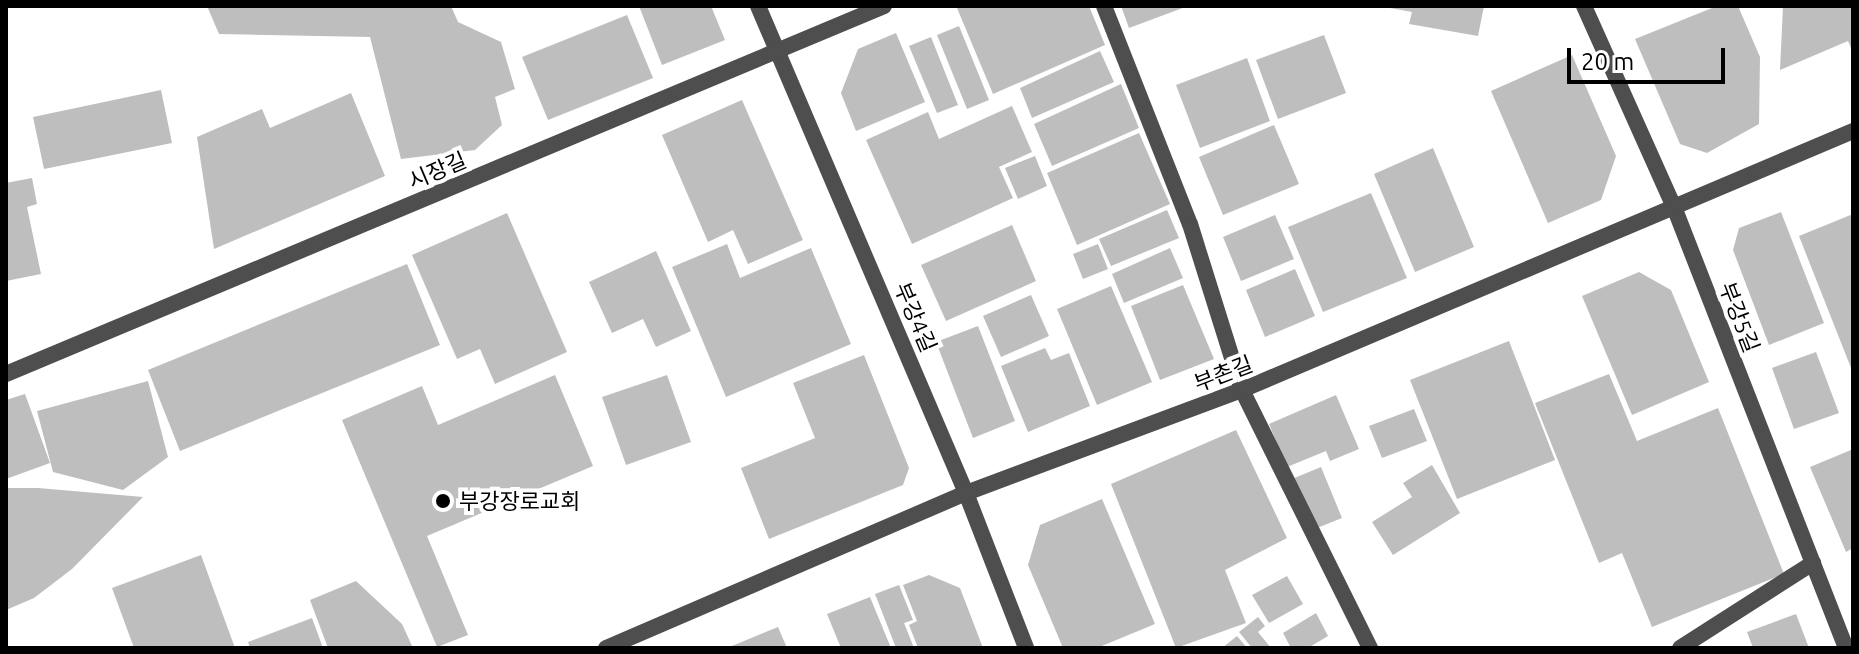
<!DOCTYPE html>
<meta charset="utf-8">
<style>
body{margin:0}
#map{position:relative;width:1859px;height:654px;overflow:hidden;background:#fff;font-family:Ubuntu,"Noto Sans KR",sans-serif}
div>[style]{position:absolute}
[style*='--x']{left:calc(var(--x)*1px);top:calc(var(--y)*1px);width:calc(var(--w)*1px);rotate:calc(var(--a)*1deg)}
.building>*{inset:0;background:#bebebe}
.service>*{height:16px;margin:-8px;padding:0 8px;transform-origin:8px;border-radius:8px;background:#4e4e4e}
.minor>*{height:16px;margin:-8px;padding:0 8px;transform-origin:8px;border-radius:8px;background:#4e4e4e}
.dots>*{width:22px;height:22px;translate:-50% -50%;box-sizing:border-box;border:4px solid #fff;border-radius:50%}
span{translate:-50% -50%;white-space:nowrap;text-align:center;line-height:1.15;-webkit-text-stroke:8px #fff;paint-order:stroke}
.street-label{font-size:22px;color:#000}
.poi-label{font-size:22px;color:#000}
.left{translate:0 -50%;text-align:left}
.frame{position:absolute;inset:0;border:8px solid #000;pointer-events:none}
.scale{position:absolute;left:1567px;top:48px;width:158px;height:36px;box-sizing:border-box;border:4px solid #000;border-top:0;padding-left:10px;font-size:24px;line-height:28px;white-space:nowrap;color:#000;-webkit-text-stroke:6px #fff;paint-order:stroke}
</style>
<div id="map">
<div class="building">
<div style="clip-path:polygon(207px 6px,451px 6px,458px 22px,501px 42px,515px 89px,495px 97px,502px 125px,475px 150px,401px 159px,370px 37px,219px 34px)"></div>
<div style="clip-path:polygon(639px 6px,711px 6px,725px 40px,662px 65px)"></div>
<div style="clip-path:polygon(962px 6px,1089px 6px,1105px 45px,993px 94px,957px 8px)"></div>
<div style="clip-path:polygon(1121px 6px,1188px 6px,1129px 28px)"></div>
<div style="clip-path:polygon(1484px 6px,1478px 36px,1409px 24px,1412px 12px,1390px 8px)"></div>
<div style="clip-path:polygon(1717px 6px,1738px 6px,1760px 57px,1759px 124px,1707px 153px,1680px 144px,1635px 39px)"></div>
<div style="clip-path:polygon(1783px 6px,1853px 6px,1853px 53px,1848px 41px,1780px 70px)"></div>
<div style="clip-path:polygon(627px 15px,653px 78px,548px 120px,522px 57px)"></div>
<div style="clip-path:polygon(959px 26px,989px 100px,967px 109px,937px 35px)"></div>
<div style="clip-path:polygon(896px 33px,925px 102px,856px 131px,841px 93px,858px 49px)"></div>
<div style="clip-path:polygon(1324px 35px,1346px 93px,1278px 119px,1256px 60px)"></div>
<div style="clip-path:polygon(931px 37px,958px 105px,937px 113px,909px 46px)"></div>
<div style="clip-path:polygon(1100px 51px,1114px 82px,1032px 118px,1020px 88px)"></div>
<div style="clip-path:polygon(1572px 55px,1616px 156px,1601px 200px,1548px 223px,1491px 91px)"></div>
<div style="clip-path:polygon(1247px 58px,1270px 121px,1200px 148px,1176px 85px)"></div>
<div style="clip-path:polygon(1121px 84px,1139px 128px,1052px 166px,1034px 124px)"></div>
<div style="clip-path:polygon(161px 90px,172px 143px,44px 169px,33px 117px)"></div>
<div style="clip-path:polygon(351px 93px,385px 176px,214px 249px,197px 137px,262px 109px,270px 128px)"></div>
<div style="clip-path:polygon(742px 100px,803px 240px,748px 264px,733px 230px,708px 242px,662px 135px)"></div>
<div style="clip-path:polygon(1012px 106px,1032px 152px,999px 167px,1013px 198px,912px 244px,866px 140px,928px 112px,939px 139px)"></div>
<div style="clip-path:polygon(1274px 125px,1299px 184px,1223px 215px,1199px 157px)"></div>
<div style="clip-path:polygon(1139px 133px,1170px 204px,1077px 245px,1047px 173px)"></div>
<div style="clip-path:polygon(1433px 148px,1474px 247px,1415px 272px,1374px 174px)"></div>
<div style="clip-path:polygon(1035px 156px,1047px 186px,1018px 199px,1005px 168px)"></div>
<div style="clip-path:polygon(32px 178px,37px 204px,27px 207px,41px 274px,6px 281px,6px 183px)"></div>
<div style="clip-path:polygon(1371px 193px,1407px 278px,1323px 312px,1288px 227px)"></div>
<div style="clip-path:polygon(1167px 210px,1179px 238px,1111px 266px,1099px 239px)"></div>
<div style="clip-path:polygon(1781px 212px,1824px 323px,1769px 345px,1733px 250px,1739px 228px)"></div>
<div style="clip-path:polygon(507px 213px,567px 352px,495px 384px,480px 349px,457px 359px,412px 255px)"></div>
<div style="clip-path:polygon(1853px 214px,1853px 373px,1799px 236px)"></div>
<div style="clip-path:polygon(1275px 215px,1294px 259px,1241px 281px,1223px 237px)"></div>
<div style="clip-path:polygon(1012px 225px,1036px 281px,946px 321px,921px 265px)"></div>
<div style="clip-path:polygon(727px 244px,740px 278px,811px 248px,851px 344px,726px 397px,672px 267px)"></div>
<div style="clip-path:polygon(1098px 244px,1108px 269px,1083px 279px,1073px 254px)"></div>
<div style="clip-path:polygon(1170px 248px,1183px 278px,1124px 303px,1112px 274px)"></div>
<div style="clip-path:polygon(656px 251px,691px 331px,656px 347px,643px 319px,612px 333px,589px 282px)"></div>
<div style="clip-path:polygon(407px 264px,440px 345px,180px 451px,148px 370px)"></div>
<div style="clip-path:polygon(1295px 269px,1315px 316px,1265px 337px,1246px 290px)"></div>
<div style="clip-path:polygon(1639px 272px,1671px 290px,1709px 382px,1632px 415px,1582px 296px)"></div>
<div style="clip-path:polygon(1183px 285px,1214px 359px,1160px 380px,1131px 306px)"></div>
<div style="clip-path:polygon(1111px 286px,1152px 382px,1097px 405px,1057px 309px)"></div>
<div style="clip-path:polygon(1031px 295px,1049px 336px,1001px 357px,983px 316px)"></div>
<div style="clip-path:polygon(978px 326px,1015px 421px,973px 438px,936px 342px)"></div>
<div style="clip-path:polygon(1509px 341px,1555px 460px,1457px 499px,1410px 380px)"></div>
<div style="clip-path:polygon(1045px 348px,1051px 360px,1069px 353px,1090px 406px,1028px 432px,1001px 366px)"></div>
<div style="clip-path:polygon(1816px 352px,1839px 413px,1794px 429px,1772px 368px)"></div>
<div style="clip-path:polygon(864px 355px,909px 468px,903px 485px,769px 539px,741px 468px,815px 438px,793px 383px)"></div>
<div style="clip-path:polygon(1609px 374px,1637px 441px,1718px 408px,1784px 574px,1652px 627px,1622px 553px,1599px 563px,1535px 403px)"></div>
<div style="clip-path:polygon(555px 375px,593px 466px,427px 536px,468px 635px,437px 647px,342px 420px,422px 386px,438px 425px)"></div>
<div style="clip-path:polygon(667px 375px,691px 442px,626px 465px,602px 397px)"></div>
<div style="clip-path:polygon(148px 381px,168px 457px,123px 490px,53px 472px,37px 411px)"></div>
<div style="clip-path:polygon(25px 394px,50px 463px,6px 479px,6px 400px)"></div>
<div style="clip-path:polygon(1336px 395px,1359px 449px,1330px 461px,1326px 451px,1287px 467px,1269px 424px)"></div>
<div style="clip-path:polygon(1414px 409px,1427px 441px,1382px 458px,1369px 426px)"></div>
<div style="clip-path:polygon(1236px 430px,1287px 538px,1225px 570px,1246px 623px,1176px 648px,1111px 484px)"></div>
<div style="clip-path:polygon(1851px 450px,1853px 548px,1846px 552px,1810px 467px)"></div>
<div style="clip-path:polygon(1432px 465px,1460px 513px,1393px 555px,1372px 522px,1412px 497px,1403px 483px)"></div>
<div style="clip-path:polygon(1321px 467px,1342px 518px,1312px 530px,1292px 479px)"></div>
<div style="clip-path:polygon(6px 488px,38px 488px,143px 497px,72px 569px,34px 598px,6px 610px)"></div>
<div style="clip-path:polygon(1102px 499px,1155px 624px,1097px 648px,1063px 648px,1028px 565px,1040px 525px)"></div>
<div style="clip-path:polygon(201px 555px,235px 648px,134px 648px,112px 588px)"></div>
<div style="clip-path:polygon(929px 575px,960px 588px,983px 648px,918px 648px,909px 625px,917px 621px,903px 585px)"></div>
<div style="clip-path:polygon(1287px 576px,1303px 604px,1269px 623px,1252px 595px)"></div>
<div style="clip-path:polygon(356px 581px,402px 624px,413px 648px,328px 648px,310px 600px)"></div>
<div style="clip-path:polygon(899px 585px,913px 620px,904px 623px,914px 648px,896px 648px,875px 594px)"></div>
<div style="clip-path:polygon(870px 597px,891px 648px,841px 648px,827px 614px)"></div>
<div style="clip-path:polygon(1316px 613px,1328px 636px,1308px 648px,1291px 648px,1283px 633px)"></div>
<div style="clip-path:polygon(1796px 614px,1809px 648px,1753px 648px,1747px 632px)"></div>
<div style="clip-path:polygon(1258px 617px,1265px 626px,1258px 632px,1271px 648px,1252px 648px,1239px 632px)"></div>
<div style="clip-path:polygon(312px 618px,323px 648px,250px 648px,248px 642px)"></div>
<div style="clip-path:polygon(778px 627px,787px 648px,727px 648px)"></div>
<div style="clip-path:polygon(1237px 636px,1247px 648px,1222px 648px)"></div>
</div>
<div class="service">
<div style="--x:1680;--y:648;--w:158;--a:-32.6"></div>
</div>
<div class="minor">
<div style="--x:758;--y:6;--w:530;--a:66.87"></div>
<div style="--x:966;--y:493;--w:166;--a:68.8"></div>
<div style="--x:1104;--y:6;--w:234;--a:68.5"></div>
<div style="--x:1190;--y:224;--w:174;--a:72.6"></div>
<div style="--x:1242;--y:390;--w:288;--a:63.6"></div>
<div style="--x:1584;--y:6;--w:220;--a:65.9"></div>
<div style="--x:1674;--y:207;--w:473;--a:68.7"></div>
<div style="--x:6;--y:374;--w:952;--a:-22.74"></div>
<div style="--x:606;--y:648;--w:392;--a:-23.3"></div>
<div style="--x:966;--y:493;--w:295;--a:-20.5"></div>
<div style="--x:1242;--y:390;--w:664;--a:-22.97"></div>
</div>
<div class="dots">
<div style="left:443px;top:501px;background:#000"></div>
</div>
<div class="street-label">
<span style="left:437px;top:170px;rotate:-23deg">시장길</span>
<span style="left:916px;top:317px;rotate:67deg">부강4길</span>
<span style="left:1740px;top:317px;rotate:69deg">부강5길</span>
<span style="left:1223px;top:373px;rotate:-21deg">부촌길</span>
</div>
<div class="poi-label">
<span class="left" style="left:459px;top:501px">부강장로교회</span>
</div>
<div class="frame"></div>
<div class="scale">20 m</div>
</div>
